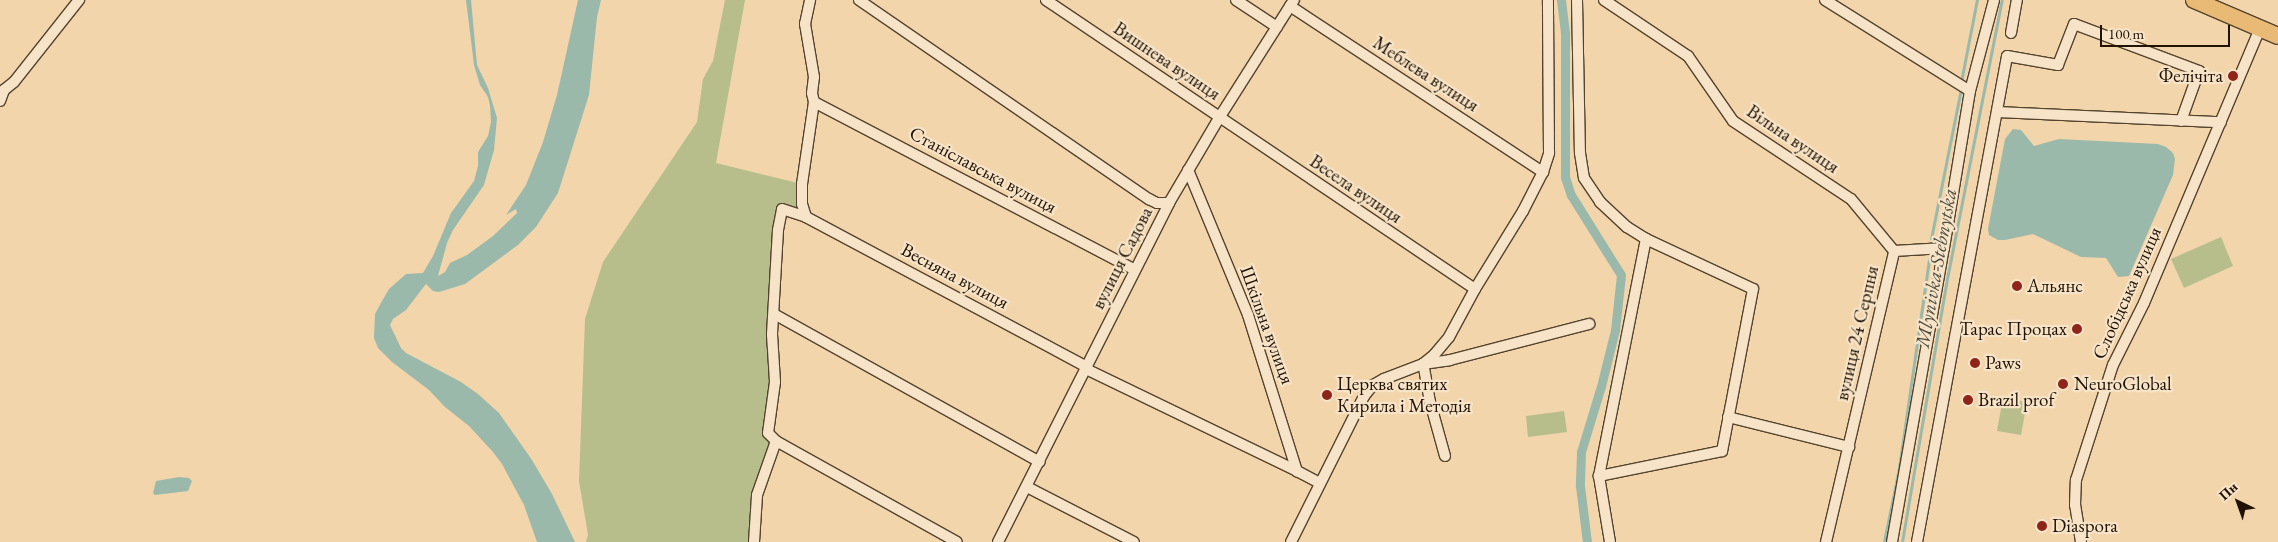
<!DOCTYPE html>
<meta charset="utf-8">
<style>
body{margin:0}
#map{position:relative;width:2278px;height:542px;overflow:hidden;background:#f2d5ab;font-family:"EB Garamond",serif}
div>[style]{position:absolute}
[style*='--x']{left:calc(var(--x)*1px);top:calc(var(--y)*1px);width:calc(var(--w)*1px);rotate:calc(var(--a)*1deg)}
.green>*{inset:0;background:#b7be8c}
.water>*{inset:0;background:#9bb9aa}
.stream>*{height:2.5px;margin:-1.25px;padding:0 1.25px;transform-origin:1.25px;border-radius:1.25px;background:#9bb9aa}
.canal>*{height:9px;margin:-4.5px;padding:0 4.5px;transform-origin:4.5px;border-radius:4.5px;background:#9bb9aa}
.roads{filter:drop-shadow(1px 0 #55432d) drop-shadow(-1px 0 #55432d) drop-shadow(0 1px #55432d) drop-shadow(0 -1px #55432d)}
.minor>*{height:10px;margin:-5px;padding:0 5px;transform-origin:5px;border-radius:5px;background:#f7e4c8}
.primary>*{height:16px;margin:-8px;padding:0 8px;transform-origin:8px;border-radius:8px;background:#e9ba76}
.dots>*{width:14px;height:14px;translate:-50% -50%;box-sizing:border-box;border:2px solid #f7e4c8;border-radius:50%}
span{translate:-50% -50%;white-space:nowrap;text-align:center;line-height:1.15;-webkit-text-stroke:4.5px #f7e4c8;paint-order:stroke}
.street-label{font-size:19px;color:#211203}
.poi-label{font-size:19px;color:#211203}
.right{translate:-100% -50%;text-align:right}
.left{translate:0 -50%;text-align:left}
.water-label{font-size:20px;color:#4c4c3d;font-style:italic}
.north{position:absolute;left:2213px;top:477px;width:50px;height:50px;-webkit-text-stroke:4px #f7e4c8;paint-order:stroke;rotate:318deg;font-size:14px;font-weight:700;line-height:20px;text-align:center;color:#211203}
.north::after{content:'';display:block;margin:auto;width:18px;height:22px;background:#211203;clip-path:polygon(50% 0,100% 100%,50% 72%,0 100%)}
.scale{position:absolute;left:2100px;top:25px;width:130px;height:22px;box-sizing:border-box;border:2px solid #211203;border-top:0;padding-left:6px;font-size:15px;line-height:18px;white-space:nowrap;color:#211203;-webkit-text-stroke:4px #f7e4c8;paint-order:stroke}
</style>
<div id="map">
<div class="green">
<div style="clip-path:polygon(725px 0,745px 0,716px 163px,802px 184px,806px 217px,782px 210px,774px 284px,768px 433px,776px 441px,757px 495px,753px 542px,586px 542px,588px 535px,579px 481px,585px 319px,603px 262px,697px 122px,703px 79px,713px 61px)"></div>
<div style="clip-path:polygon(2221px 237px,2233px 266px,2184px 288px,2171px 259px)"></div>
<div style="clip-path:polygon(2003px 398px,2027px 402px,2021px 435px,1997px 431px)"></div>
<div style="clip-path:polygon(1564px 411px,1567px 432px,1528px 437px,1526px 416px)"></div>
</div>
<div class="water">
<div style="clip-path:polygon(466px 0,471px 0,477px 65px,488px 88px,497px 118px,494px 150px,484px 185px,453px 230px,447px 243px,438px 276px,445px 272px,450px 263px,467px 255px,493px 236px,517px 213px,516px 209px,506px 215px,526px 185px,543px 142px,557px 95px,578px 0,601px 0,597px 17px,589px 95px,558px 193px,536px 227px,518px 245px,465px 284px,439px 292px,433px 291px,426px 284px,406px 310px,393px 319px,390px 325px,401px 348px,406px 353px,461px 382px,478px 394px,499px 413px,532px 460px,552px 494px,575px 542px,537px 542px,524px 505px,502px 464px,493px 452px,469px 426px,445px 407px,429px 390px,392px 362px,378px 348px,374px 338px,375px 314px,382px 301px,389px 289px,406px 274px,423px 273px,433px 256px,451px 213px,474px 181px,478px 166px,478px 152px,488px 136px,491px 122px,490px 106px,488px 97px,480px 85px,474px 65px)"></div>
<div style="clip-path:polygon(2013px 129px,2021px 130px,2034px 146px,2059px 139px,2158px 144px,2166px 147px,2173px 153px,2175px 159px,2173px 175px,2129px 276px,2118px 277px,2106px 258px,2081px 257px,2033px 234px,2005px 240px,1998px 240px,1989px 235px,1988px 229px,2005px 139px)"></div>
<div style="clip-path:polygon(179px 477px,189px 478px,192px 481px,188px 491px,155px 495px,153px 493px,156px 481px)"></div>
</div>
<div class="stream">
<div style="--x:1961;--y:82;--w:84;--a:-79"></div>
<div style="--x:1931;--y:239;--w:153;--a:-78.7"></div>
<div style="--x:1884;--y:542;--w:76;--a:-78.5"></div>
<div style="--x:1899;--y:468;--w:211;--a:-81.8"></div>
<div style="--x:1902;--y:542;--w:272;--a:-80.3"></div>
<div style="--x:1948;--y:274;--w:279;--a:-78.9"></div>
</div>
<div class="canal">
<div style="--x:1561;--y:0;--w:33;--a:83"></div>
<div style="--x:1565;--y:33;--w:144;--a:90"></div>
<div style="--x:1565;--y:177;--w:19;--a:72"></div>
<div style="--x:1571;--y:195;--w:94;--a:58"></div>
<div style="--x:1621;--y:275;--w:55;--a:96.2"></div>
<div style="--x:1615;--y:330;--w:58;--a:104"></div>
<div style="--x:1601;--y:386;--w:69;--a:106.9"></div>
<div style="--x:1581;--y:452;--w:34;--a:92"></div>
<div style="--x:1580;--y:486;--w:56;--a:82.9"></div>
</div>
<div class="roads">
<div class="minor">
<div style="--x:859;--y:0;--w:352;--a:34.5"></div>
<div style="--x:1149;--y:199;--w:9;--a:27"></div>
<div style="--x:1157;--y:203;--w:12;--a:0"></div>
<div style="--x:1046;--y:0;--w:517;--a:33.97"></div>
<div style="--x:1236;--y:0;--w:49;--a:33.4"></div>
<div style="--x:1577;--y:0;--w:153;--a:88.9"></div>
<div style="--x:1580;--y:153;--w:25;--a:81"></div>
<div style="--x:1584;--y:178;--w:29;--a:56"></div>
<div style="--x:1600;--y:202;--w:37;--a:43"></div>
<div style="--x:1627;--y:227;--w:22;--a:32"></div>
<div style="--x:1646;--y:239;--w:118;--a:25"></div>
<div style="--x:1753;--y:289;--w:165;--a:100.8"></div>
<div style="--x:1722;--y:451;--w:126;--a:168.5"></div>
<div style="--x:1604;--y:0;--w:101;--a:33.7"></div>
<div style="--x:1688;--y:56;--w:79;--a:55.3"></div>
<div style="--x:1733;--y:121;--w:141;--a:33.5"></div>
<div style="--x:1851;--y:199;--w:67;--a:50.4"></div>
<div style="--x:1825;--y:0;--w:171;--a:32.1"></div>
<div style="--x:1290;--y:6;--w:303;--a:33.3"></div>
<div style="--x:2011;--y:33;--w:34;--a:-80"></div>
<div style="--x:0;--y:101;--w:12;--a:-70"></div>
<div style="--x:4;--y:90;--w:13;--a:-39"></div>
<div style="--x:14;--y:82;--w:105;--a:-51.6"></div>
<div style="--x:814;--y:102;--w:362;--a:27.6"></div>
<div style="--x:1997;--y:112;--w:224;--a:2.6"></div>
<div style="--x:1188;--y:170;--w:157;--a:67.5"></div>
<div style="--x:1248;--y:315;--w:164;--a:72.6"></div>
<div style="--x:1297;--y:471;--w:26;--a:28"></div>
<div style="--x:806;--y:217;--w:319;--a:28.1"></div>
<div style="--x:774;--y:314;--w:304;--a:29.1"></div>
<div style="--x:1086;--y:369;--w:234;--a:25.8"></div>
<div style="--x:1728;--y:417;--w:125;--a:13.9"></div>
<div style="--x:776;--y:441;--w:207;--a:29.2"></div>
<div style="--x:1445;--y:456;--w:56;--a:-105.5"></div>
<div style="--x:1430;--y:402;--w:39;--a:-100"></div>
<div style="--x:1423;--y:364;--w:27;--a:-8"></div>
<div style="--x:1450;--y:360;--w:144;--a:-14.5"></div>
<div style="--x:1027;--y:487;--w:120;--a:27.2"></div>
<div style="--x:754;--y:542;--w:47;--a:-86.3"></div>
<div style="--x:757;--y:495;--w:57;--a:-70.6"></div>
<div style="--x:776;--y:441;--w:11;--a:-135"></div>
<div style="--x:768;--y:433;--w:51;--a:-82.2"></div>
<div style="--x:775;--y:382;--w:48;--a:-93.6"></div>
<div style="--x:772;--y:334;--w:104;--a:-86.7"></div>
<div style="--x:778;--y:230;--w:21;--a:-79"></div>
<div style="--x:782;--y:209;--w:25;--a:18"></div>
<div style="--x:806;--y:217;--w:14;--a:-107"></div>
<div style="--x:802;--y:204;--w:20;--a:-90"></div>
<div style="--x:802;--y:184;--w:83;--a:-81.7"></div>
<div style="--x:814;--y:102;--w:9;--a:-103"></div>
<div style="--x:812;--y:93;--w:16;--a:-83"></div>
<div style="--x:814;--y:77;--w:54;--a:-99.6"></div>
<div style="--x:805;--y:24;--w:25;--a:-78"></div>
<div style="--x:998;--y:542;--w:380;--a:-63.2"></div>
<div style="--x:1169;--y:203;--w:99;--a:-59.5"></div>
<div style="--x:1219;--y:118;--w:140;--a:-57.6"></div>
<div style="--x:1291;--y:542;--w:163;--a:-63.4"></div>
<div style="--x:1364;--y:396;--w:14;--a:-51"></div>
<div style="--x:1373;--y:385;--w:13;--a:-29"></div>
<div style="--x:1384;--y:379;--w:42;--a:-21"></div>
<div style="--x:1423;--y:364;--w:14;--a:-39"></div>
<div style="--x:1434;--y:355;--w:23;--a:-50"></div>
<div style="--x:1449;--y:337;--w:55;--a:-61.6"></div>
<div style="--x:1475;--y:289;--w:92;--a:-58.4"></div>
<div style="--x:1523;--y:211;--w:44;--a:-62.9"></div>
<div style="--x:1543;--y:172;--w:20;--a:-72"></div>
<div style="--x:1549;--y:153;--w:153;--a:-90.4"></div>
<div style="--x:1610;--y:542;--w:67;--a:-99.5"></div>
<div style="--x:1599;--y:476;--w:242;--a:-78.8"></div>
<div style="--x:1826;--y:542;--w:299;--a:-76.8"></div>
<div style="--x:1894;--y:251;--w:50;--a:-3.4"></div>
<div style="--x:1944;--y:248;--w:159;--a:-80.6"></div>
<div style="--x:1970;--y:91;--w:94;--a:-75.2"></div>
<div style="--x:1892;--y:542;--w:299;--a:-80"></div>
<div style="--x:1917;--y:542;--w:494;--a:-79.5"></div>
<div style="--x:2007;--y:56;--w:52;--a:10"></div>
<div style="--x:2058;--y:65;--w:44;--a:-68.7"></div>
<div style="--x:2074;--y:24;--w:134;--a:20.6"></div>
<div style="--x:2199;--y:71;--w:53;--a:109.8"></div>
<div style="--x:2081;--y:542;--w:37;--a:-99"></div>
<div style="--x:2075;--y:505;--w:25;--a:-88"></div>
<div style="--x:2076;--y:480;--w:121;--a:-72.2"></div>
<div style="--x:2113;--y:365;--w:69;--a:-63.4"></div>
<div style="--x:2144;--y:303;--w:298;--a:-67.1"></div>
</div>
<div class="primary">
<div style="--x:2194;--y:0;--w:91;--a:23.2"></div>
</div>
</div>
<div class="dots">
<div style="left:2233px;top:76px;background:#8f2418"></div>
<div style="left:2017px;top:286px;background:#8f2418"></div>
<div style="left:2077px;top:329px;background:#8f2418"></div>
<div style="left:1975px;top:363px;background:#8f2418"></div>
<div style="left:2063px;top:384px;background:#8f2418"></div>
<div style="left:1327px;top:395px;background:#8f2418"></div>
<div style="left:1968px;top:400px;background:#8f2418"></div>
<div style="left:2042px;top:526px;background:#8f2418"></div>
</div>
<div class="street-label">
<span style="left:1167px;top:61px;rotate:34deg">Вишнева вулиця</span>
<span style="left:1426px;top:74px;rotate:33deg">Меблева вулиця</span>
<span style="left:1793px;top:139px;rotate:34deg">Вільна вулиця</span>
<span style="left:983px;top:170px;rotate:28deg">Станіславська вулиця</span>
<span style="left:1356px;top:189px;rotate:34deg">Весела вулиця</span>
<span style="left:1122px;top:258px;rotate:-63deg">вулиця Садова</span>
<span style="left:955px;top:276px;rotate:28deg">Весняна вулиця</span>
<span style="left:2127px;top:293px;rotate:-66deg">Слобідська вулиця</span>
<span style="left:1267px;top:325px;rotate:70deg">Шкільна вулиця</span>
<span style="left:1857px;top:333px;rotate:-77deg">вулиця 24 Серпня</span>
</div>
<div class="poi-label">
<span class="right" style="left:2223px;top:76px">Фелічіта</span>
<span class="left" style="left:2027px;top:286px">Альянс</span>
<span class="right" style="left:2067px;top:329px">Тарас Процах</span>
<span class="left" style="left:1985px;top:363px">Paws</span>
<span class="left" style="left:1337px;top:395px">Церква святих<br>Кирила і Методія</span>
<span class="left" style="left:2074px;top:384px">NeuroGlobal</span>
<span class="left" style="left:1978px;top:400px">Brazil prof</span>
<span class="left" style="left:2052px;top:526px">Diaspora</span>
</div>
<div class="water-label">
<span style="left:1936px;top:268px;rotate:-80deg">Mlynivka-Stebnytska</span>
</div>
<div class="north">Пн</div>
<div class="scale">100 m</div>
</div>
